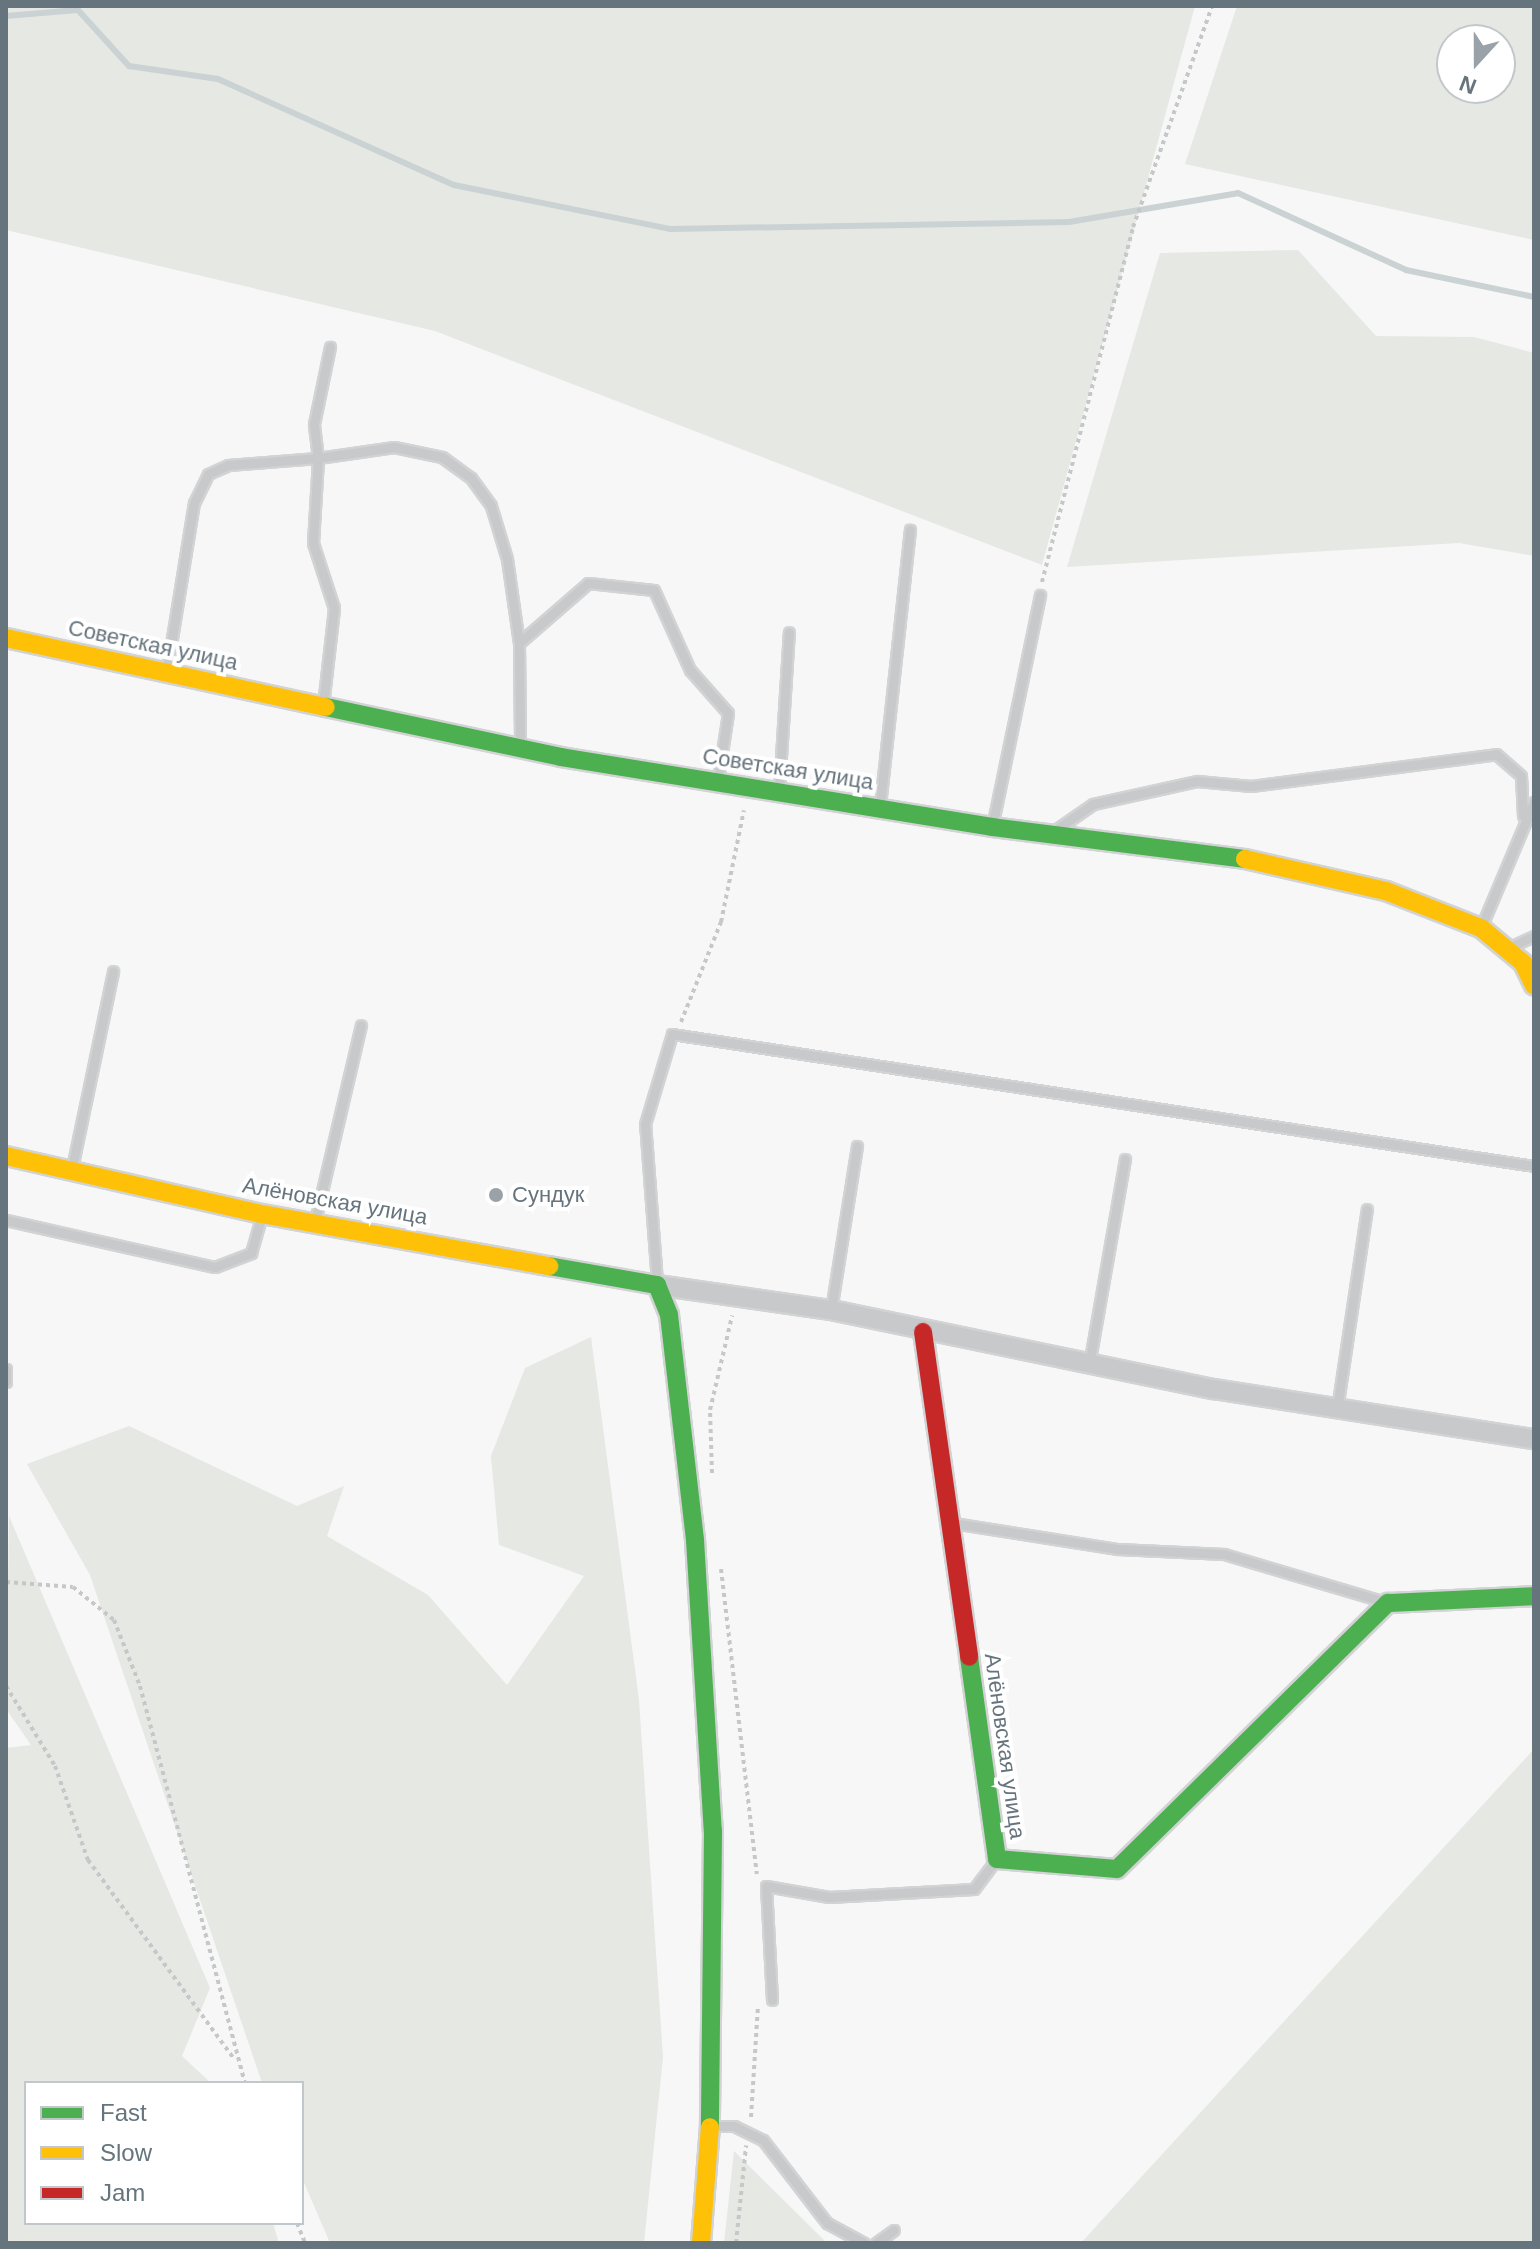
<!DOCTYPE html>
<meta charset="utf-8">
<style>
body{margin:0}
#map{position:relative;width:1540px;height:2249px;overflow:hidden;background:#f7f7f7;font-family:Arial,sans-serif}
div>[style]{position:absolute}
[style*='--x']{left:calc(var(--x)*1px);top:calc(var(--y)*1px);width:calc(var(--w)*1px);rotate:calc(var(--a)*1deg)}
.green>*{inset:0;background:#e6e8e4}
.stream>*{height:6px;margin:-3px;padding:0 3px;transform-origin:3px;border-radius:3px;background:#cad2d4}
.path>*{height:4px;margin-top:-2px;transform-origin:0;background:repeating-linear-gradient(90deg,#c6c7c8 0 4px,transparent 0 8px)}
.roads{filter:drop-shadow(2px 0 #d2d3d4) drop-shadow(-2px 0 #d2d3d4) drop-shadow(0 2px #d2d3d4) drop-shadow(0 -2px #d2d3d4)}
.lane>*{height:9px;margin:-4.5px;padding:0 4.5px;transform-origin:4.5px;border-radius:4.5px;background:#c8c9ca}
.street>*{height:18px;margin:-9px;padding:0 9px;transform-origin:9px;border-radius:9px;background:#c8c9ca}
.fast>*{height:18px;margin:-9px;padding:0 9px;transform-origin:9px;border-radius:9px;background:#4caf50}
.slow>*{height:18px;margin:-9px;padding:0 9px;transform-origin:9px;border-radius:9px;background:#ffc107}
.jam>*{height:18px;margin:-9px;padding:0 9px;transform-origin:9px;border-radius:9px;background:#c62828}
.dots>*{width:22px;height:22px;translate:-50% -50%;box-sizing:border-box;border:4px solid #fff;border-radius:50%}
span{translate:-50% -50%;white-space:nowrap;text-align:center;line-height:1.15;-webkit-text-stroke:8px #fff;paint-order:stroke}
.street-label{font-size:22px;color:#66747d}
.poi-label{font-size:22px;color:#66747d}
.left{translate:0 -50%;text-align:left}
.frame{position:absolute;inset:0;border:8px solid #66747d;pointer-events:none}
.legend{position:absolute;left:24px;top:2081px;width:280px;height:144px;box-sizing:border-box;background:#fff;border:2px solid #c2c7cb;margin:0;padding:10px 14px;list-style:none;font-size:24px;color:#66747d}
.legend li{display:flex;align-items:center;gap:16px;height:40px}
.legend b{width:40px;border:2px solid #c2c7cb}
.north{position:absolute;left:1436px;top:24px;width:80px;height:80px;box-sizing:border-box;background:#fff;border:2px solid #c2c7cb;border-radius:50%;rotate:201deg;font-size:22px;font-weight:700;line-height:32px;text-align:center;color:#66747d}
.north::after{content:'';display:block;margin:auto;width:28px;height:36px;background:#99a2a8;clip-path:polygon(50% 0,100% 100%,50% 72%,0 100%)}
</style>
<div id="map">
<div class="green">
<div style="clip-path:polygon(6px 6px,1195px 6px,1042px 565px,435px 331px,6px 230px)"></div>
<div style="clip-path:polygon(evenodd,1237px 6px,1534px 6px,1534px 240px,1185px 164px,1237px 6px,1452px 40px,1500px 40px,1500px 88px,1452px 88px,1452px 40px)"></div>
<div style="clip-path:polygon(1298px 250px,1376px 336px,1474px 337px,1534px 353px,1534px 556px,1459px 543px,1067px 567px,1160px 253px)"></div>
<div style="clip-path:polygon(591px 1337px,639px 1700px,663px 2057px,644px 2243px,330px 2243px,302px 2178px,302px 2083px,262px 2083px,90px 1575px,27px 1464px,129px 1426px,297px 1506px,344px 1486px,327px 1536px,428px 1595px,507px 1685px,584px 1576px,499px 1545px,491px 1456px,525px 1368px)"></div>
<div style="clip-path:polygon(9px 1516px,210px 1988px,182px 2056px,211px 2083px,26px 2083px,26px 2223px,273px 2223px,279px 2243px,6px 2243px,6px 1748px,31px 1745px,6px 1709px)"></div>
<div style="clip-path:polygon(1534px 1749px,1534px 2243px,1081px 2243px,1100px 2222px)"></div>
<div style="clip-path:polygon(734px 2151px,827px 2243px,724px 2243px)"></div>
</div>
<div class="stream">
<div style="--x:6;--y:16;--w:72;--a:-4.8"></div>
<div style="--x:78;--y:10;--w:76;--a:47.7"></div>
<div style="--x:129;--y:66;--w:90;--a:8.3"></div>
<div style="--x:218;--y:79;--w:259;--a:24.2"></div>
<div style="--x:454;--y:185;--w:220;--a:11.5"></div>
<div style="--x:670;--y:229;--w:399;--a:-1"></div>
<div style="--x:1069;--y:222;--w:171;--a:-9.7"></div>
<div style="--x:1238;--y:193;--w:185;--a:24.6"></div>
<div style="--x:1406;--y:270;--w:131;--a:11.9"></div>
</div>
<div class="path">
<div style="--x:1042;--y:582;--w:366;--a:-75.6"></div>
<div style="--x:1133;--y:227;--w:235;--a:-70.3"></div>
<div style="--x:681;--y:1022;--w:108;--a:-68.2"></div>
<div style="--x:721;--y:922;--w:114;--a:-78.4"></div>
<div style="--x:712;--y:1473;--w:63;--a:-91.8"></div>
<div style="--x:710;--y:1410;--w:97;--a:-76.8"></div>
<div style="--x:721;--y:1569;--w:307;--a:83.3"></div>
<div style="--x:6;--y:1582;--w:67;--a:4.3"></div>
<div style="--x:73;--y:1587;--w:53;--a:38.8"></div>
<div style="--x:114;--y:1620;--w:71;--a:68.5"></div>
<div style="--x:140;--y:1686;--w:411;--a:75.2"></div>
<div style="--x:6;--y:1686;--w:94;--a:58.5"></div>
<div style="--x:55;--y:1766;--w:100;--a:70.7"></div>
<div style="--x:88;--y:1860;--w:247;--a:53.7"></div>
<div style="--x:751;--y:2117;--w:110;--a:-86.4"></div>
<div style="--x:297;--y:2223;--w:22;--a:68"></div>
<div style="--x:736;--y:2243;--w:98;--a:-84.1"></div>
</div>
<div class="roads">
<div class="lane">
<div style="--x:519;--y:643;--w:91;--a:-41"></div>
<div style="--x:588;--y:583;--w:66;--a:6.1"></div>
<div style="--x:654;--y:590;--w:88;--a:65.8"></div>
<div style="--x:690;--y:670;--w:57;--a:48.5"></div>
<div style="--x:728;--y:713;--w:67;--a:98.6"></div>
<div style="--x:167;--y:669;--w:168;--a:-80.8"></div>
<div style="--x:194;--y:503;--w:32;--a:-64"></div>
<div style="--x:208;--y:474;--w:22;--a:-24"></div>
<div style="--x:228;--y:465;--w:90;--a:-4.4"></div>
<div style="--x:318;--y:458;--w:34;--a:-97"></div>
<div style="--x:314;--y:424;--w:79;--a:-78.3"></div>
<div style="--x:323;--y:705;--w:98;--a:-83.5"></div>
<div style="--x:334;--y:608;--w:68;--a:-107.9"></div>
<div style="--x:313;--y:543;--w:85;--a:-86.6"></div>
<div style="--x:318;--y:458;--w:77;--a:-8.2"></div>
<div style="--x:394;--y:447;--w:49;--a:11.8"></div>
<div style="--x:442;--y:457;--w:36;--a:36"></div>
<div style="--x:471;--y:478;--w:34;--a:54"></div>
<div style="--x:491;--y:506;--w:55;--a:73.2"></div>
<div style="--x:507;--y:559;--w:85;--a:81.9"></div>
<div style="--x:519;--y:643;--w:102;--a:89.4"></div>
<div style="--x:779;--y:789;--w:157;--a:-86.4"></div>
<div style="--x:880;--y:805;--w:277;--a:-83.8"></div>
<div style="--x:992;--y:827;--w:237;--a:-78.3"></div>
<div style="--x:1054;--y:831;--w:47;--a:-34.7"></div>
<div style="--x:1093;--y:804;--w:107;--a:-12.5"></div>
<div style="--x:1197;--y:781;--w:54;--a:5.3"></div>
<div style="--x:1251;--y:786;--w:247;--a:-7.4"></div>
<div style="--x:1496;--y:754;--w:33;--a:41"></div>
<div style="--x:1521;--y:776;--w:40;--a:87.1"></div>
<div style="--x:1482;--y:925;--w:134;--a:-67.1"></div>
<div style="--x:1508;--y:948;--w:29;--a:-25"></div>
<div style="--x:72;--y:1168;--w:201;--a:-78.2"></div>
<div style="--x:6;--y:1220;--w:214;--a:12.7"></div>
<div style="--x:215;--y:1267;--w:39;--a:-21"></div>
<div style="--x:251;--y:1253;--w:37;--a:-74"></div>
<div style="--x:315;--y:1221;--w:201;--a:-76.8"></div>
<div style="--x:657;--y:1282;--w:158;--a:-94.3"></div>
<div style="--x:645;--y:1124;--w:94;--a:-73.3"></div>
<div style="--x:672;--y:1034;--w:872;--a:8.71"></div>
<div style="--x:831;--y:1310;--w:166;--a:-81"></div>
<div style="--x:1089;--y:1365;--w:209;--a:-80.1"></div>
<div style="--x:6;--y:1369;--w:13;--a:90"></div>
<div style="--x:1337;--y:1409;--w:202;--a:-81.5"></div>
<div style="--x:953;--y:1523;--w:167;--a:9"></div>
<div style="--x:1118;--y:1549;--w:106;--a:2.7"></div>
<div style="--x:1224;--y:1554;--w:168;--a:16.6"></div>
<div style="--x:772;--y:2000;--w:114;--a:-93"></div>
<div style="--x:766;--y:1886;--w:64;--a:9.9"></div>
<div style="--x:829;--y:1897;--w:145;--a:-3.2"></div>
<div style="--x:974;--y:1889;--w:38;--a:-53"></div>
<div style="--x:710;--y:2126;--w:24;--a:0"></div>
<div style="--x:734;--y:2126;--w:32;--a:26"></div>
<div style="--x:763;--y:2140;--w:105;--a:52.4"></div>
<div style="--x:827;--y:2223;--w:42;--a:28.4"></div>
<div style="--x:876;--y:2243;--w:22;--a:-36"></div>
</div>
<div class="street">
<div style="--x:657;--y:1285;--w:176;--a:8.2"></div>
<div style="--x:831;--y:1310;--w:391;--a:11.7"></div>
<div style="--x:1214;--y:1389;--w:324;--a:8.9"></div>
</div>
<div class="fast">
<div style="--x:326;--y:707;--w:240;--a:12"></div>
<div style="--x:561;--y:757;--w:437;--a:9.2"></div>
<div style="--x:992;--y:827;--w:255;--a:7.2"></div>
<div style="--x:549;--y:1266;--w:110;--a:10"></div>
<div style="--x:657;--y:1285;--w:32;--a:68"></div>
<div style="--x:669;--y:1315;--w:226;--a:83.4"></div>
<div style="--x:695;--y:1540;--w:292;--a:86.5"></div>
<div style="--x:713;--y:1831;--w:296;--a:90.6"></div>
<div style="--x:969;--y:1657;--w:204;--a:82.1"></div>
<div style="--x:997;--y:1859;--w:120;--a:4.8"></div>
<div style="--x:1117;--y:1869;--w:380;--a:-44.5"></div>
<div style="--x:1388;--y:1603;--w:146;--a:-2.7"></div>
</div>
<div class="slow">
<div style="--x:6;--y:638;--w:327;--a:12.2"></div>
<div style="--x:1245;--y:859;--w:145;--a:12.8"></div>
<div style="--x:1386;--y:891;--w:102;--a:21.3"></div>
<div style="--x:1481;--y:928;--w:55;--a:39.8"></div>
<div style="--x:1523;--y:963;--w:25;--a:64"></div>
<div style="--x:6;--y:1156;--w:262;--a:12.8"></div>
<div style="--x:262;--y:1214;--w:292;--a:10.3"></div>
<div style="--x:701;--y:2243;--w:116;--a:-85.6"></div>
</div>
<div class="jam">
<div style="--x:923;--y:1332;--w:328;--a:81.9"></div>
</div>
</div>
<div class="dots">
<div style="left:496px;top:1195px;background:#99a2a8"></div>
</div>
<div class="street-label">
<span style="left:153px;top:645px;rotate:12deg">Советская улица</span>
<span style="left:788px;top:769px;rotate:9deg">Советская улица</span>
<span style="left:335px;top:1201px;rotate:10deg">Алёновская улица</span>
<span style="left:1005px;top:1746px;rotate:82deg">Алёновская улица</span>
</div>
<div class="poi-label">
<span class="left" style="left:512px;top:1195px">Сундук</span>
</div>
<div class="frame"></div>
<ul class="legend">
<li><b style="height:10px;background:#4caf50"></b>Fast</li>
<li><b style="height:10px;background:#ffc107"></b>Slow</li>
<li><b style="height:10px;background:#c62828"></b>Jam</li>
</ul>
<div class="north">N</div>
</div>
